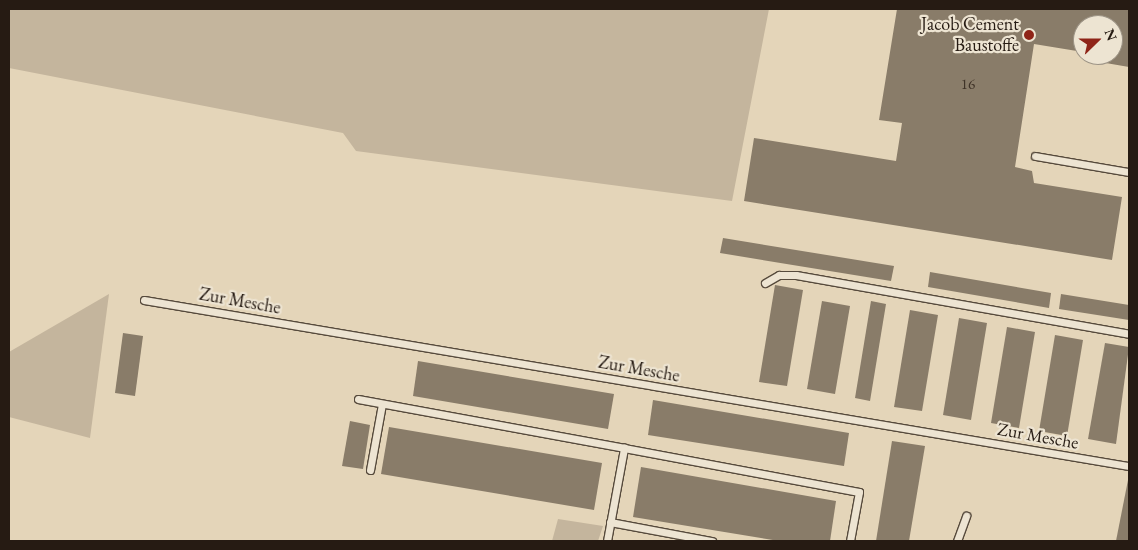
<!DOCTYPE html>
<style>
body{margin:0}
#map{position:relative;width:1138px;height:550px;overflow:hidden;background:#e4d5b9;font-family:"EB Garamond",serif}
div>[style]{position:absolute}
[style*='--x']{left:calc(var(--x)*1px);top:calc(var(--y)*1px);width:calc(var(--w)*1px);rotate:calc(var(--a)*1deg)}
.green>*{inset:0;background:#c4b59d}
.building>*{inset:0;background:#897c69}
.roads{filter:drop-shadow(1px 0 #564a3c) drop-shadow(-1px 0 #564a3c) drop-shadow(0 1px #564a3c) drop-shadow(0 -1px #564a3c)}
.lane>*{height:7px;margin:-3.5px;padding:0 3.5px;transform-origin:3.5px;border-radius:3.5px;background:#ede4d2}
.dots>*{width:14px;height:14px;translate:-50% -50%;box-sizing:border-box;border:2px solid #ede4d2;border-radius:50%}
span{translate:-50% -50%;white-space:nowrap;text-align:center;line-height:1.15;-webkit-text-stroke:4.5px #ede4d2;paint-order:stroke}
.number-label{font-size:15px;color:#3f3328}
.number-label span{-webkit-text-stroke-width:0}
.poi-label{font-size:18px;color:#261b13}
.right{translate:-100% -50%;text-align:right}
.street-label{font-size:18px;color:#261b13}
.frame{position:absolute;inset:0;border:10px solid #261b13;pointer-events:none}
.north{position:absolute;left:1073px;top:15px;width:50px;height:50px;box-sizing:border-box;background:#ede4d2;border:1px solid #9d9486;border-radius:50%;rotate:68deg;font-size:14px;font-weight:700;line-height:20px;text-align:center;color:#261b13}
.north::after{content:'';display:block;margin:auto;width:18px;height:22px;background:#8f2418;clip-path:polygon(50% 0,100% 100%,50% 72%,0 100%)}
</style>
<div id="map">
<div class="green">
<div style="clip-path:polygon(9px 9px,769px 9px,732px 201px,356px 151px,343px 133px,9px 68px)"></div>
<div style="clip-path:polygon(109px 294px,90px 438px,9px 417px,9px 352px)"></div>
<div style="clip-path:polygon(558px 519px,603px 526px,598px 541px,552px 541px)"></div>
</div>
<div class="building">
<div style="clip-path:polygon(897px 9px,1129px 9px,1129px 67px,1100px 62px,1101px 55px,1113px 55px,1113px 25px,1083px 25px,1083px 52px,1034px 44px,1015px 167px,1032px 171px,1034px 183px,1122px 197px,1112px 260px,744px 201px,754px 138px,896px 161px,902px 123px,879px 120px)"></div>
<div style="clip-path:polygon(723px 238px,894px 266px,891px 281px,720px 253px)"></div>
<div style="clip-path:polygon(930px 272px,1051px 293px,1049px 308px,928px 287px)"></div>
<div style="clip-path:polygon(775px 285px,803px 290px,787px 386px,759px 382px)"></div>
<div style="clip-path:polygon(1061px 294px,1129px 305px,1129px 320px,1059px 309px)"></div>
<div style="clip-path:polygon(822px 301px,850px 306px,835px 394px,807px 389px)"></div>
<div style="clip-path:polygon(871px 301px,886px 304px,870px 401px,855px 398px)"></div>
<div style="clip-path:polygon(910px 310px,938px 315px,922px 411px,894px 407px)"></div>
<div style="clip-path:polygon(959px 318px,987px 323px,971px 420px,943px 415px)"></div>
<div style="clip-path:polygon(1007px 327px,1035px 332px,1019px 428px,991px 423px)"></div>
<div style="clip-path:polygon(123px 333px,143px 336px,135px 396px,115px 393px)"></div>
<div style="clip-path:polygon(1055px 335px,1083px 340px,1067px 436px,1039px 431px)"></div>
<div style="clip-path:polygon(1105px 343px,1129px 347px,1116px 444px,1088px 439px)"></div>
<div style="clip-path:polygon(418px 361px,614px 394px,608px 429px,413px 396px)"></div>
<div style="clip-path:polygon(653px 400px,849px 433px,844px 466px,648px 435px)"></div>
<div style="clip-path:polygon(350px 421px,370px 425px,363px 469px,342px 466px)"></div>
<div style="clip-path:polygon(389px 427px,602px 463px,594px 510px,381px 474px)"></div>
<div style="clip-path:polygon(892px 441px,925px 446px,909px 541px,876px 541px)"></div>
<div style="clip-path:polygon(641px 467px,836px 501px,830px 541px,779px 541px,633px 517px)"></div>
<div style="clip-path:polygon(1128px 480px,1129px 541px,1116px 541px)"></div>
</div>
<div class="roads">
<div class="lane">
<div style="--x:1035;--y:156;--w:95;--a:9.7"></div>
<div style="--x:765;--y:283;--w:16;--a:-30"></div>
<div style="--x:779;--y:275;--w:17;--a:0"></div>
<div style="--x:796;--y:275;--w:338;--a:10"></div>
<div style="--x:144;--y:300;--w:999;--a:9.57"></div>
<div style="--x:358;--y:399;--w:270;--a:10.4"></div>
<div style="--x:370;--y:470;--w:67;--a:-79.7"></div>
<div style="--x:610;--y:522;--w:104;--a:10.6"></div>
<div style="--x:607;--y:541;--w:95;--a:-79.6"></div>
<div style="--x:624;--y:448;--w:239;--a:10.6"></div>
<div style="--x:859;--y:492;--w:50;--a:100.4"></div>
<div style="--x:957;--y:541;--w:27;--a:-70"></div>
</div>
</div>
<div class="dots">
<div style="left:1029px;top:35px;background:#8f2418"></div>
</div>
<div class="number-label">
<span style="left:968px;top:84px">16</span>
</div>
<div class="poi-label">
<span class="right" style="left:1019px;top:35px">Jacob Cement<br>Baustoffe</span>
</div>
<div class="street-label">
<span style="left:240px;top:301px;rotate:10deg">Zur Mesche</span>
<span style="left:639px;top:369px;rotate:10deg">Zur Mesche</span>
<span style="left:1038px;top:436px;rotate:10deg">Zur Mesche</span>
</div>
<div class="frame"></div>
<div class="north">N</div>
</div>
